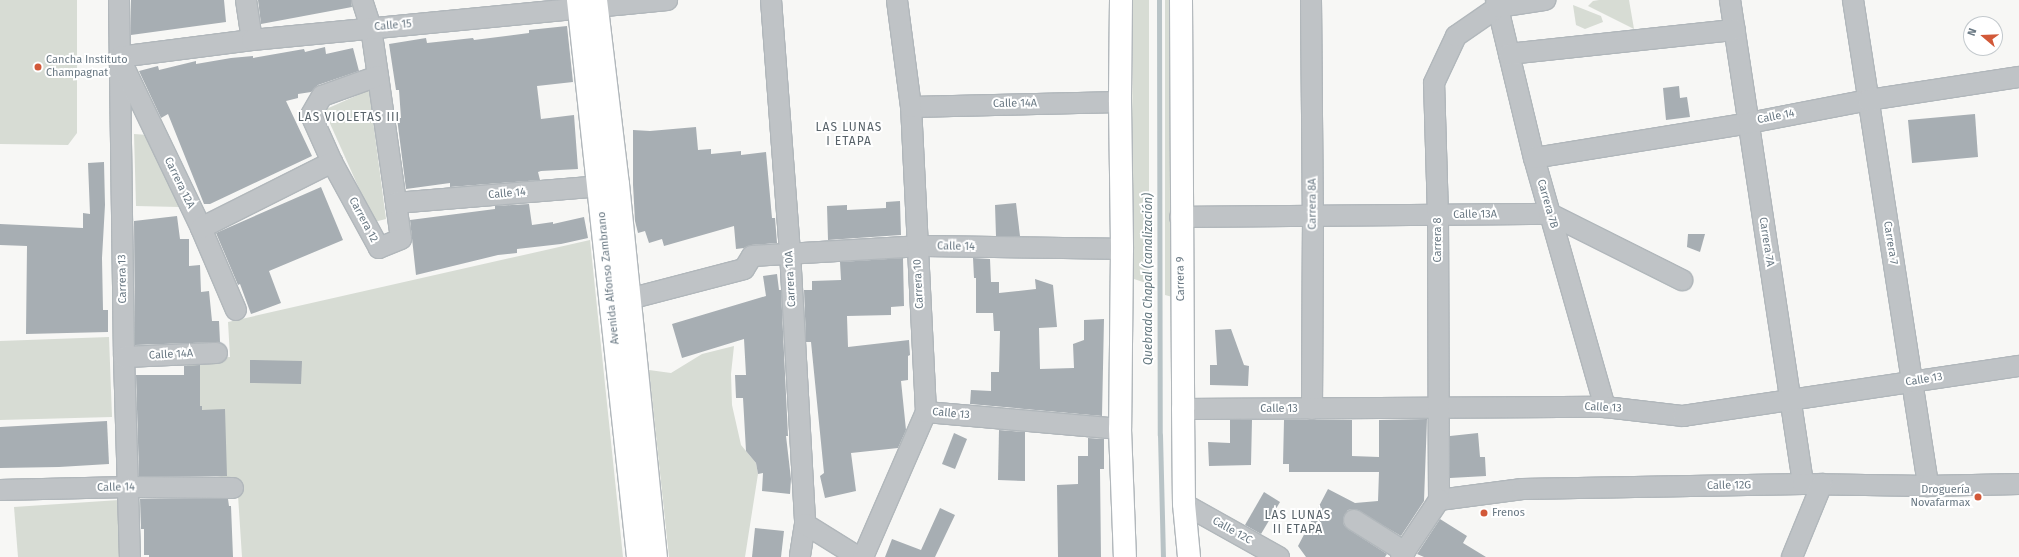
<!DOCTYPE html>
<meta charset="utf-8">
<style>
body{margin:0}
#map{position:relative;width:2019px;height:557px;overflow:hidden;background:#f7f7f5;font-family:"Fira Sans",sans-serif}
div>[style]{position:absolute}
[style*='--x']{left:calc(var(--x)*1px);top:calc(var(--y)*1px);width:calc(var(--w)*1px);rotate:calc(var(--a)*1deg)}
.green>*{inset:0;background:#d7dcd4}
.stream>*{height:5px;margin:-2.5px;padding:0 2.5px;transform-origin:2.5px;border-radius:2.5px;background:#b8c3c6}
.building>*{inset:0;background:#a7aeb3}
.roads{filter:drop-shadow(1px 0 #b1b7bb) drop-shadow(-1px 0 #b1b7bb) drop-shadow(0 1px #b1b7bb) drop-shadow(0 -1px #b1b7bb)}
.street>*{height:20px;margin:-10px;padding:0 10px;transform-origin:10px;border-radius:10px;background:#bfc3c6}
.secondary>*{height:22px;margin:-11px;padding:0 11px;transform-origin:11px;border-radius:11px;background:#fff}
.dots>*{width:11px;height:11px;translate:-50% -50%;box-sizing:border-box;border:2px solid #fff;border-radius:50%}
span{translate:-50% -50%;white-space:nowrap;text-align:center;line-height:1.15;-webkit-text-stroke:4px #fff;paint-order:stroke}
.street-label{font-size:11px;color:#697883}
.poi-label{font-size:11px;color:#697883}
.left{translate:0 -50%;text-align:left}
.right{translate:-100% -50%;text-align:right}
.neighbourhood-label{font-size:12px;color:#566168;letter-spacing:1px}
.water-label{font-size:12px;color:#65787f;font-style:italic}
.north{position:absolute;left:1963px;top:16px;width:40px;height:40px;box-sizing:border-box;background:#fff;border:1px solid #c3c9cd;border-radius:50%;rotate:289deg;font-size:11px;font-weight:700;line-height:16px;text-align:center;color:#697883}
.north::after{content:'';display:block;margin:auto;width:14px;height:18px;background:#d25939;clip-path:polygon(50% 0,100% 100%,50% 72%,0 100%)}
</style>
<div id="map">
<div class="green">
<div style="clip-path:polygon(0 0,77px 0,77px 133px,68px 145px,0 144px)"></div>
<div style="clip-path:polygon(1133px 0,1149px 0,1149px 284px,1131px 278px)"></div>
<div style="clip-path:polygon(1165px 0,1175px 0,1176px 298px,1165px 295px)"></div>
<div style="clip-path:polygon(1599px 0,1629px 0,1634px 29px,1588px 6px,1593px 1px)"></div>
<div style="clip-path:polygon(1573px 5px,1601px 16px,1603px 22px,1585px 29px,1576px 25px)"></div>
<div style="clip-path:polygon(369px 90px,386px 219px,374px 222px,324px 110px)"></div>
<div style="clip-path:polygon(134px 134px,148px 135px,179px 207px,136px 206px)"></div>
<div style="clip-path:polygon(590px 240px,623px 557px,242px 557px,237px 480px,216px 476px,215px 420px,188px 421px,187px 360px,230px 357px,228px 322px)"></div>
<div style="clip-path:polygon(109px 337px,112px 417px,0 420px,0 341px)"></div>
<div style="clip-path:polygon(734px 346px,731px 374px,732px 405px,741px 445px,756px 463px,758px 474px,745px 557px,669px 557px,649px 370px,671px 373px,702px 354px)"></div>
<div style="clip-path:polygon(119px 500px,121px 557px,18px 557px,14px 507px)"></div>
</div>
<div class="stream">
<div style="--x:1159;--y:0;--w:435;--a:89.9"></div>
<div style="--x:1160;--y:435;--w:122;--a:88.6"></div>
</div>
<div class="building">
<div style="clip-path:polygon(131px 0,224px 0,226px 22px,131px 35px)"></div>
<div style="clip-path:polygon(258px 0,351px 0,352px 7px,261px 24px)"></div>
<div style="clip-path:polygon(567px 26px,573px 82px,537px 86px,541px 119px,574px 115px,578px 169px,541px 171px,538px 172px,540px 180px,450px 187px,450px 183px,406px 189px,397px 118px,401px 118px,399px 90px,396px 90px,389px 44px,426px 38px,427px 43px,473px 38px,474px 40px,529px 33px,529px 30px)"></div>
<div style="clip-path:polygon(325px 47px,326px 54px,353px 48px,359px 71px,318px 85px,311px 92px,298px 94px,298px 98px,286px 101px,312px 156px,210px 204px,204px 204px,168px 114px,161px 118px,139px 71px,158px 66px,159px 70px,196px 61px,196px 64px,231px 58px,253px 56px,253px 58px,304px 49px,305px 52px)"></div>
<div style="clip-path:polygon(1679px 86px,1680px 98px,1687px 97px,1690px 117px,1666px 120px,1663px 88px)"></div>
<div style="clip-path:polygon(1975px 114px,1978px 157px,1912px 163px,1908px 120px)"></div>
<div style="clip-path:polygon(696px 127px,698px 150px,711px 149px,711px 154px,741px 151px,741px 155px,766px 152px,772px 218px,775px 218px,777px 243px,751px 245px,744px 248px,736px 249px,734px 226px,664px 246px,662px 239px,649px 243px,645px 231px,638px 233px,635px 221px,633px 185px,633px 130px,650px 131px)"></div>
<div style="clip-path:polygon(104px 162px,105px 205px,102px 258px,103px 310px,108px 310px,108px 332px,26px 334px,27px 246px,0 245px,0 224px,83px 228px,83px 213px,90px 214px,88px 163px)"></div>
<div style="clip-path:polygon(321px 187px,343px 240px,269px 271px,281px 303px,251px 314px,240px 284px,238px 285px,216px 233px)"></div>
<div style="clip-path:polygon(900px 201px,901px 235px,828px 240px,827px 206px,847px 205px,847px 210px,886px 208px,886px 202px)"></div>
<div style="clip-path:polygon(1016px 203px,1020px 236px,996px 236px,995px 205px)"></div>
<div style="clip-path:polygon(529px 204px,532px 225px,553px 222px,553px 224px,584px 217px,588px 238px,561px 244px,517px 249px,517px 253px,498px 255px,416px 275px,410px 220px,495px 209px,495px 206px)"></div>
<div style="clip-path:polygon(177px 216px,180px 239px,189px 239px,189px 266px,200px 265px,201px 292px,209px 291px,212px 321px,219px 321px,220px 342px,135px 345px,134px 221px)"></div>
<div style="clip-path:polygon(1688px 234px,1705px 234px,1700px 252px,1687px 247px)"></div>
<div style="clip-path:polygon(903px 258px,904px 306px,891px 307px,891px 315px,847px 316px,848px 347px,909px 340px,910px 355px,908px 356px,908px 380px,901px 381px,906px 430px,898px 448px,851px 453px,856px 491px,825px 498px,820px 476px,824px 473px,811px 342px,806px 342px,804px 290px,812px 290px,812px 281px,841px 280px,840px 262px)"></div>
<div style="clip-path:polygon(973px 258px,990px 259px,991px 282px,999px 282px,999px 293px,1036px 289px,1035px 279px,1053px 285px,1057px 327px,1039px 328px,1040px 369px,1074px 368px,1073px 344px,1084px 340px,1084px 320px,1104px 319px,1102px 416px,970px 404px,971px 390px,991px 391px,991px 372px,999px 372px,1000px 331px,994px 331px,993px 313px,976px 313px,976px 278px,974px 278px)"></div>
<div style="clip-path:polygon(777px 274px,779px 290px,781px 290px,788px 436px,786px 436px,791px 479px,790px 494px,762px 491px,763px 473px,758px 474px,756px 463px,746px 451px,743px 398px,736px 398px,735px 375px,746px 375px,744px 339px,682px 358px,672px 324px,766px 296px,763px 276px)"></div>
<div style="clip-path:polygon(1231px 329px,1244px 365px,1249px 366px,1248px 386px,1210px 385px,1210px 365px,1217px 365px,1215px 330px)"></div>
<div style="clip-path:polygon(250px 360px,302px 361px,301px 384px,250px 383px)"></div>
<div style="clip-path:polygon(200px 365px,200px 406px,202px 406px,202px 410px,225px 409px,227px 476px,139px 476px,136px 375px,184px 375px,184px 366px)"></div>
<div style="clip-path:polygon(1427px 419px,1424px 501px,1401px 536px,1355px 509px,1348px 510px,1343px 519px,1344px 525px,1348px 529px,1387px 554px,1385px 557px,1306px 557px,1298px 546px,1328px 489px,1355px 503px,1378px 501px,1379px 472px,1289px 472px,1289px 464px,1283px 464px,1284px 420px,1352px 420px,1352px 456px,1379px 457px,1379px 420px)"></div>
<div style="clip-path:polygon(1230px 420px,1252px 420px,1251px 465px,1209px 466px,1208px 442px,1230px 443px)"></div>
<div style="clip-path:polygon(107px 421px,109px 464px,59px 467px,0 468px,0 427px)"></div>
<div style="clip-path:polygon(999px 430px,1025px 432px,1025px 481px,998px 480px)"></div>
<div style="clip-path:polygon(954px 433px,967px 439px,955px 469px,942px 464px)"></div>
<div style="clip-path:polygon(1478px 433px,1480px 457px,1485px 457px,1486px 476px,1450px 478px,1450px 436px)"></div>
<div style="clip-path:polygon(1088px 438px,1104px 439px,1104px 469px,1100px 469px,1101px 557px,1058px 557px,1057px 485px,1078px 484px,1078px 456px,1088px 456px)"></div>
<div style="clip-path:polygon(1264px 492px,1280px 502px,1261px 534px,1245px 525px)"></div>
<div style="clip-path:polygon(140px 499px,228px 499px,229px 506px,231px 506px,233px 557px,149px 557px,149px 555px,144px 555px,144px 529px,141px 529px)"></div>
<div style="clip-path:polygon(940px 508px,955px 515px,935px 557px,885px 557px,892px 539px,921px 550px)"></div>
<div style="clip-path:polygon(1440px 519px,1467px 536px,1463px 543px,1486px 557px,1424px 557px,1417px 554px)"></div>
<div style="clip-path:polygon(755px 528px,784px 531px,781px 557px,752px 557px)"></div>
</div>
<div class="roads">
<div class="street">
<div style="--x:119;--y:0;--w:357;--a:89.2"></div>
<div style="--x:124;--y:357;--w:200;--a:88.3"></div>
<div style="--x:246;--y:0;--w:40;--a:81.5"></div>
<div style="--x:362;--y:0;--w:29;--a:72"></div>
<div style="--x:371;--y:28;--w:49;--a:81.7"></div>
<div style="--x:378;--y:76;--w:128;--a:81.9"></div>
<div style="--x:396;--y:203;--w:36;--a:82"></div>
<div style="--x:401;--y:239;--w:24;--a:158"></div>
<div style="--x:379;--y:248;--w:98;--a:-118.7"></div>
<div style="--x:332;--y:162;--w:51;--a:-114.1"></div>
<div style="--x:311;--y:115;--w:22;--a:-60"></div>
<div style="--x:322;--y:96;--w:59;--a:-19.7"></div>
<div style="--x:771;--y:0;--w:253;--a:85.7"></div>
<div style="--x:790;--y:252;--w:272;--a:86.8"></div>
<div style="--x:805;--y:524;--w:33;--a:99"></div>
<div style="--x:1311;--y:0;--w:217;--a:89.5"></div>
<div style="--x:1313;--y:217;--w:192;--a:90.3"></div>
<div style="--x:1496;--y:0;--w:163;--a:76.5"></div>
<div style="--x:1534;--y:158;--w:259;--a:74.1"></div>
<div style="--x:1730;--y:0;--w:489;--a:81.4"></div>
<div style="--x:1853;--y:0;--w:492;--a:81.2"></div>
<div style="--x:1509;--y:54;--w:227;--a:-6.1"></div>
<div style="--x:119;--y:57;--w:134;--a:-7.3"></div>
<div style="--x:252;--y:40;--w:417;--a:-5.5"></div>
<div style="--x:122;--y:63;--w:183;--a:64.4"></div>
<div style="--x:201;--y:228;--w:89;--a:66.9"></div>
<div style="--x:911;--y:107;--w:209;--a:-1.4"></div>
<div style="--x:1534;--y:158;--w:218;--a:-9.2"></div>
<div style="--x:1749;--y:123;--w:121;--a:-10.9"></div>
<div style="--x:1868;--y:100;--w:153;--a:-8.7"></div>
<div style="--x:396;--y:203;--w:218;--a:-4.7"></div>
<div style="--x:1180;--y:217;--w:370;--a:-0.5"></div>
<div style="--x:1550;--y:214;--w:148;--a:26.6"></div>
<div style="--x:201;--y:228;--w:147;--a:-26.7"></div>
<div style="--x:629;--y:299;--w:119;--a:-14.6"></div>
<div style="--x:744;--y:269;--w:15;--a:-58"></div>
<div style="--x:752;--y:256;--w:166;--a:-3.4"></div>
<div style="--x:918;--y:246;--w:204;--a:0.8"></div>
<div style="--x:124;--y:357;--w:93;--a:-2.5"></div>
<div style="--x:1183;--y:409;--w:422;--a:-0.3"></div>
<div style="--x:1605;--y:407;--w:79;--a:6.6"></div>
<div style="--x:1683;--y:416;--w:340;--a:-8.5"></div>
<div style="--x:926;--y:412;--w:195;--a:5"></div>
<div style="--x:0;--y:490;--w:128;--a:-1.3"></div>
<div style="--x:128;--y:487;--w:105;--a:0.5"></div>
<div style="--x:1439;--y:500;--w:84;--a:-7.5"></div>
<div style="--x:1522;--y:489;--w:281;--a:-1"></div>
<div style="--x:1803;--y:484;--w:125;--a:0.9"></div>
<div style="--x:1928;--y:486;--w:91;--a:-1.3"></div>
<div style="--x:1439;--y:500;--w:284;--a:-90.2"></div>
<div style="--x:1438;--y:216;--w:133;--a:-91.7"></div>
<div style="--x:1434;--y:83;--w:52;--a:-64.9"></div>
<div style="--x:1456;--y:36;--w:51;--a:-34.6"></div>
<div style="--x:1498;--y:7;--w:48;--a:-8.5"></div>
<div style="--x:1184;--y:504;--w:109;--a:29.2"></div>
<div style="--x:1354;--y:520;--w:60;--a:32.1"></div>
<div style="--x:805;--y:524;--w:62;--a:31.9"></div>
<div style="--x:863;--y:557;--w:158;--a:-66.5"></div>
<div style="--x:926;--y:412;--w:305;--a:-92.8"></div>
<div style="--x:911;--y:107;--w:108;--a:-97.5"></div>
<div style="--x:1401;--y:557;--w:69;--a:-56.3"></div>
<div style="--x:1792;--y:557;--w:79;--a:-67.7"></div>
</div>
<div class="secondary">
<div style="--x:578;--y:0;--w:560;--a:83.85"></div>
<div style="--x:596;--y:0;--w:185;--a:83.2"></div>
<div style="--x:618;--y:184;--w:375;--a:84.2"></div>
<div style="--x:1121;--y:0;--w:102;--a:90.6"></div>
<div style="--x:1120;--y:102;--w:147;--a:89.2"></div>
<div style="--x:1122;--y:249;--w:180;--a:90.6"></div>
<div style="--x:1120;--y:429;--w:128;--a:87.8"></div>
<div style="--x:1181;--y:0;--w:409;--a:89.7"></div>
<div style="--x:1183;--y:409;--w:95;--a:89.4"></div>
<div style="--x:1184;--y:504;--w:53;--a:84.6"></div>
</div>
</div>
<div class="dots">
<div style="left:38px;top:67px;background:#d25939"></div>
<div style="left:1978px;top:497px;background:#d25939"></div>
<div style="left:1484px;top:513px;background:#d25939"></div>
</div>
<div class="street-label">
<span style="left:393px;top:26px;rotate:-5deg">Calle 15</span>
<span style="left:1015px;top:104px;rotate:-1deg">Calle 14A</span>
<span style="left:1776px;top:117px;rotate:-11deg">Calle 14</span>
<span style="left:179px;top:183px;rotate:64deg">Carrera 12A</span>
<span style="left:507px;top:194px;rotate:-5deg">Calle 14</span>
<span style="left:1313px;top:204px;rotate:-90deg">Carrera 8A</span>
<span style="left:1547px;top:204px;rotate:74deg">Carrera 7B</span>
<span style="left:1475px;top:215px;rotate:-1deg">Calle 13A</span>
<span style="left:363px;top:220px;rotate:62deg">Carrera 12</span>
<span style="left:1438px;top:240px;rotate:-90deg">Carrera 8</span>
<span style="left:1766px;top:242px;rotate:81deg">Carrera 7A</span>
<span style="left:1890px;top:243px;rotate:81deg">Carrera 7</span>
<span style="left:956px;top:247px;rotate:1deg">Calle 14</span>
<span style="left:609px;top:278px;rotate:-96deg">Avenida Alfonso Zambrano</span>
<span style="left:123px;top:279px;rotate:-91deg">Carrera 13</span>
<span style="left:791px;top:279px;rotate:-93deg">Carrera 10A</span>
<span style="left:1181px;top:279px;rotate:-91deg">Carrera 9</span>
<span style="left:919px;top:284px;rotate:-93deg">Carrera 10</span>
<span style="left:171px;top:355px;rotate:-3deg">Calle 14A</span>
<span style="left:1924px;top:380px;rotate:-9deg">Calle 13</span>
<span style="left:1603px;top:408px;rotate:3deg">Calle 13</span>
<span style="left:1279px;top:409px">Calle 13</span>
<span style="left:951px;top:414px;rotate:5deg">Calle 13</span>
<span style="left:1729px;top:486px;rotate:-1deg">Calle 12G</span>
<span style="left:116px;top:488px;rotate:-1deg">Calle 14</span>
<span style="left:1232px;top:531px;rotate:29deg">Calle 12C</span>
</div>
<div class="poi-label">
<span class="left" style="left:46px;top:67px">Cancha Instituto<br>Champagnat</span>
<span class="right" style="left:1970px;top:497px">Droguería<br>Novafarmax</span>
<span class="left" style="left:1492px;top:513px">Frenos</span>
</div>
<div class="neighbourhood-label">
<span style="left:349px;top:118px">LAS VIOLETAS III</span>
<span style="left:849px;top:135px">LAS LUNAS<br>I ETAPA</span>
<span style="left:1298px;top:523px">LAS LUNAS<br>II ETAPA</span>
</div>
<div class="water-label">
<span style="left:1149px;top:279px;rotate:-90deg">Quebrada Chapal (canalización)</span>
</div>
<div class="north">N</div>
</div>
